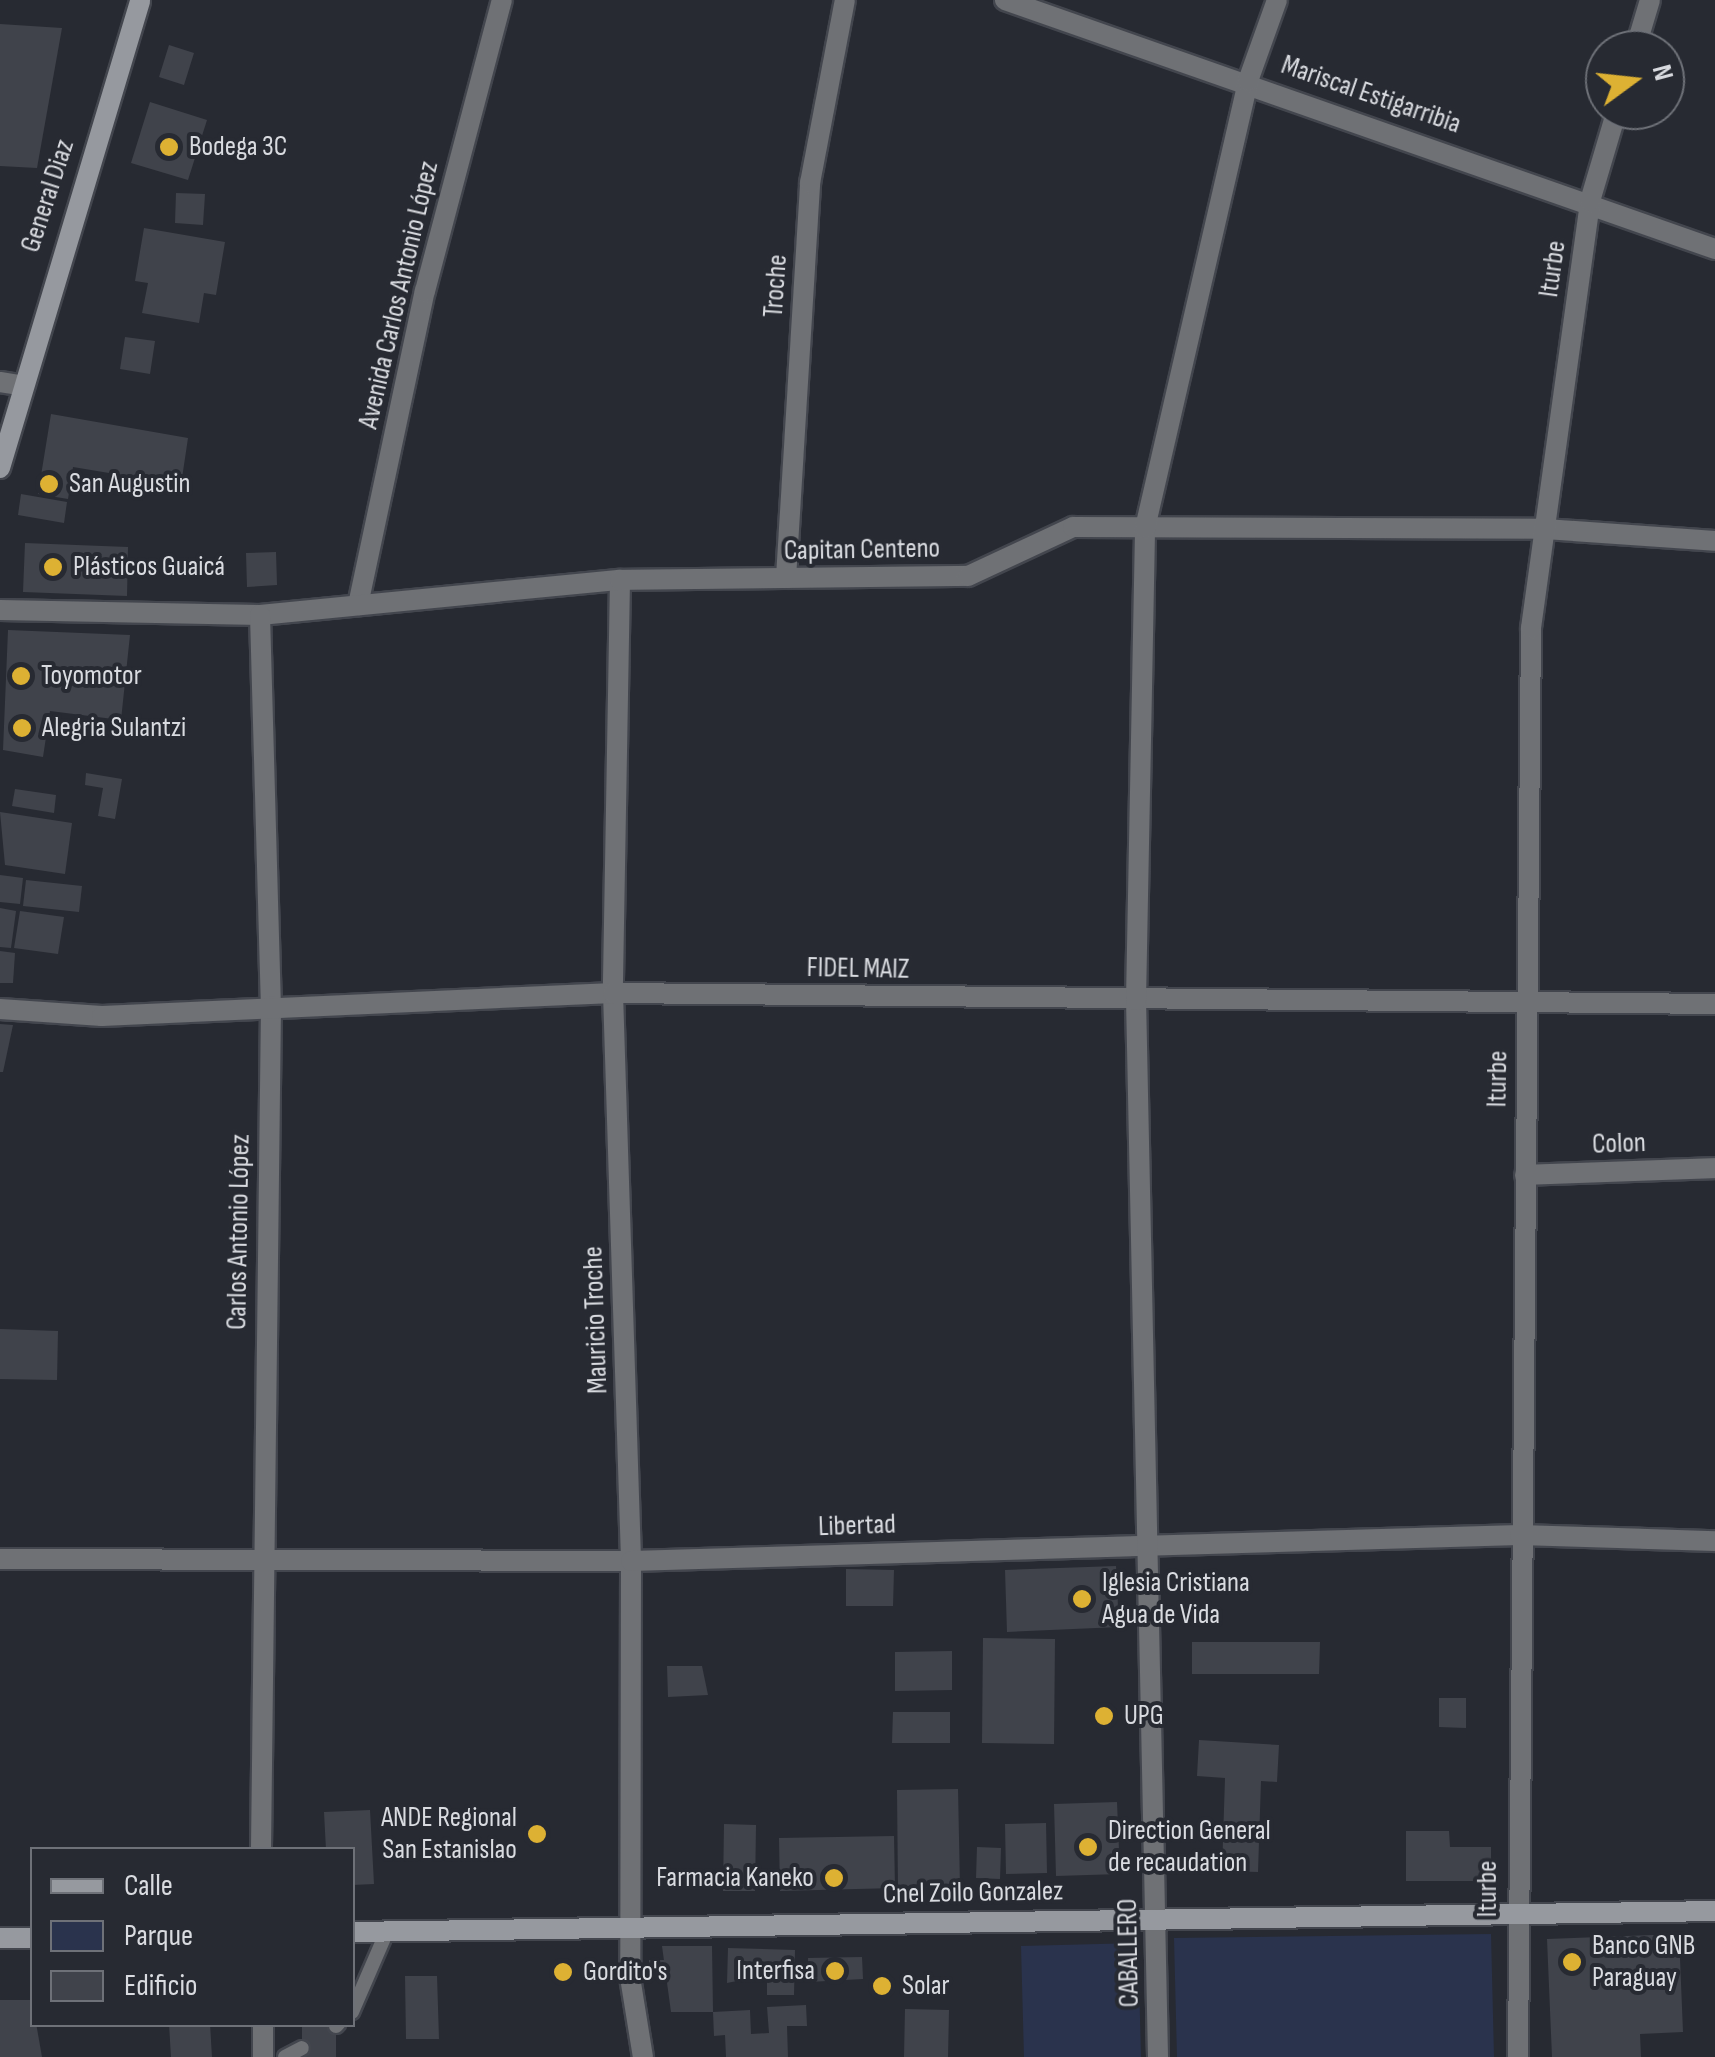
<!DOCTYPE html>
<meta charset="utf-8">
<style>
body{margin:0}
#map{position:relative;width:1715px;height:2057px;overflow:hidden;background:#272a32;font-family:"Sofia Sans Condensed",sans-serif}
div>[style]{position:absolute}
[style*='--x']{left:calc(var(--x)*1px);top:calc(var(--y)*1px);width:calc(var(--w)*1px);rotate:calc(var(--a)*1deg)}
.green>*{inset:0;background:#2a334d}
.building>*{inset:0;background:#40434b}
.roads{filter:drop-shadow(2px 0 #43464e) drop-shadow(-2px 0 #43464e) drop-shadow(0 2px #43464e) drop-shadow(0 -2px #43464e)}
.service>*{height:14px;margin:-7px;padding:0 7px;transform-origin:7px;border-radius:7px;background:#6f7175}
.minor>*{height:20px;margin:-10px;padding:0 10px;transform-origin:10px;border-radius:10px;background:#6f7175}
.secondary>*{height:20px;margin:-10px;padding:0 10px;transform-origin:10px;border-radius:10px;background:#96999f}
.dots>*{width:28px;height:28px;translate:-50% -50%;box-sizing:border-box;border:5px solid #272a32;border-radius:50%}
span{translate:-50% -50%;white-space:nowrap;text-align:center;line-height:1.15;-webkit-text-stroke:8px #272a32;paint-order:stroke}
.street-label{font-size:28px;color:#d9dbe0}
.poi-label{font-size:28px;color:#d9dbe0}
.left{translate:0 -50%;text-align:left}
.right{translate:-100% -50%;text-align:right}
.legend{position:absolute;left:30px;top:1847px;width:325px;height:180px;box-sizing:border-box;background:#272a32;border:2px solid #6e7178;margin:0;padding:12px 18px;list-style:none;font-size:30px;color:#d9dbe0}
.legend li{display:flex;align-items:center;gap:20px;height:50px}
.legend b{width:50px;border:2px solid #6e7178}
.north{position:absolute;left:1585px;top:30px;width:100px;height:100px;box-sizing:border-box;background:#272a32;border:2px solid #6e7178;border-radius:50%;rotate:75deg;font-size:28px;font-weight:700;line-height:40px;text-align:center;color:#d9dbe0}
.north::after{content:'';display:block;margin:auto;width:35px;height:45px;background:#ddb133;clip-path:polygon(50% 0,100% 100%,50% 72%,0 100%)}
</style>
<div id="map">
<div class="green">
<div style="clip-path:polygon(1491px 1934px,1494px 2057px,1177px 2057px,1174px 1938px)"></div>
<div style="clip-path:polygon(1138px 1943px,1141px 2057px,1024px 2057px,1021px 1946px)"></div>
</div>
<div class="building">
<div style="clip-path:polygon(0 24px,62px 28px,37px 168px,0 166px)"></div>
<div style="clip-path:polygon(169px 45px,194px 53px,184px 85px,159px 77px)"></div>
<div style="clip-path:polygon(150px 102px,207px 120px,188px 180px,131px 163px)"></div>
<div style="clip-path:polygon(176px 193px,205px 194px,203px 225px,175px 223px)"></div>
<div style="clip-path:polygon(144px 228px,225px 242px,216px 295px,204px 293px,199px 323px,142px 313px,148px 283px,135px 281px)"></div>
<div style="clip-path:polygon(125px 337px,155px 341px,150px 374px,120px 369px)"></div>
<div style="clip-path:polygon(51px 414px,188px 438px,181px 485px,73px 467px,68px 499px,38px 494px)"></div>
<div style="clip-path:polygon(21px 494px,67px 502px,64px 523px,18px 515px)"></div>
<div style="clip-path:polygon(25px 543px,128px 547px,127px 596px,23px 592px)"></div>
<div style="clip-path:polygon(276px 552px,277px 585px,247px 587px,246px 553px)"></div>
<div style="clip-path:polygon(8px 630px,130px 635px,121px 720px,50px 711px,43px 757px,3px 750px)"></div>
<div style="clip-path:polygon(86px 773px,122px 779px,115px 819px,98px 816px,103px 788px,85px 785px)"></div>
<div style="clip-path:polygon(15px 789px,56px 795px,54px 813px,12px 806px)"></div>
<div style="clip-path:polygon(0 812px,72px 823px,65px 874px,5px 865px)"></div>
<div style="clip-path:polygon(0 875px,23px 878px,20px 904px,0 902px)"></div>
<div style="clip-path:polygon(26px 880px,82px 886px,79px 912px,23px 906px)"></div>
<div style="clip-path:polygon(0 908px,16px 911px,11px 948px,0 947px)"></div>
<div style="clip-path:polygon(20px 911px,64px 917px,58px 954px,14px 948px)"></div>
<div style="clip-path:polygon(0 951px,15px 953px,13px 983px,0 983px)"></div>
<div style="clip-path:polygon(0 1024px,13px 1025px,3px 1072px,0 1072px)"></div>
<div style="clip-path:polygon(0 1329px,58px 1331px,57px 1380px,0 1379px)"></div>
<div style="clip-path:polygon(1116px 1566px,1119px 1627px,1007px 1632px,1005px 1570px)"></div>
<div style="clip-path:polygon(846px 1569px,894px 1570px,893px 1606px,846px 1606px)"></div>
<div style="clip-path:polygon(983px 1638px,1055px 1639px,1054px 1744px,982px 1743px)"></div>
<div style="clip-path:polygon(1192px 1642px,1320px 1642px,1319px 1674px,1192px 1674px)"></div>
<div style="clip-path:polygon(952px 1651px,952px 1690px,895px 1691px,895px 1652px)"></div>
<div style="clip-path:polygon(667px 1666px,702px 1666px,708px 1695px,668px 1697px)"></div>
<div style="clip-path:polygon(1439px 1698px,1466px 1698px,1466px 1728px,1439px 1727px)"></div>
<div style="clip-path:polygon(893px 1712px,950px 1712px,950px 1743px,892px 1743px)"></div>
<div style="clip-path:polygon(1199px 1740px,1279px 1745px,1277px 1782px,1261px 1781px,1258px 1872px,1222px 1871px,1225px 1778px,1197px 1776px)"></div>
<div style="clip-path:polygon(958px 1789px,960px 1887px,898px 1889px,897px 1790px)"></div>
<div style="clip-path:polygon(1117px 1802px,1120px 1874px,1056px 1876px,1054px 1804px)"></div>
<div style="clip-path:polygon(370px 1810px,374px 1884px,352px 1885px,352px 1850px,326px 1850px,324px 1812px)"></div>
<div style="clip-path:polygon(1046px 1823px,1047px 1873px,1006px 1874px,1005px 1824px)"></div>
<div style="clip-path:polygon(724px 1824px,756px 1825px,755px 1891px,723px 1891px)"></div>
<div style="clip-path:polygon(1406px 1831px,1449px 1831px,1450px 1847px,1491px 1847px,1491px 1881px,1406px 1881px)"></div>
<div style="clip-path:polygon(894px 1836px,895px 1888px,780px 1891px,779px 1838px)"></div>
<div style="clip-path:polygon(977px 1847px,1001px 1848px,1000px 1879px,976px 1878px)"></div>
<div style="clip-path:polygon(1679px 1934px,1683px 2032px,1640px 2034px,1641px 2057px,1552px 2057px,1547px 1939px)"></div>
<div style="clip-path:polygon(662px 1946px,712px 1946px,713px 2012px,671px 2012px)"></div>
<div style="clip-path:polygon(728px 1948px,795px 1950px,794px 1995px,767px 1995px,767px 1975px,727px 1983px)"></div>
<div style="clip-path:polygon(862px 1957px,863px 1979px,809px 1982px,808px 1958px)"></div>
<div style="clip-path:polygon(649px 1960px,665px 1960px,665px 1976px,649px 1976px)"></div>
<div style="clip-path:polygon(405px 1976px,437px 1976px,439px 2039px,406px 2039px)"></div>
<div style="clip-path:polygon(0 2000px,32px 2000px,42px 2057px,0 2057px)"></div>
<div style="clip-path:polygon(806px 2005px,807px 2026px,787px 2026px,788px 2057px,726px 2057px,725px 2035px,714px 2036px,713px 2012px,750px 2010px,751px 2034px,769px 2033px,767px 2007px)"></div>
<div style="clip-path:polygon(905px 2009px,949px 2010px,948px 2057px,904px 2057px)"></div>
<div style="clip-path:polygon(169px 2024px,210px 2024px,212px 2057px,171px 2057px)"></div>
<div style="clip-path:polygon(302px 2024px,336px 2024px,336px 2057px,302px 2057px)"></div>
</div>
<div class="roads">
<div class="service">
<div style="--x:352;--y:2012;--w:88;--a:-66.6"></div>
<div style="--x:336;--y:2026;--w:3;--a:-45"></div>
<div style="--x:285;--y:2057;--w:19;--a:-28"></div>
</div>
<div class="minor">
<div style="--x:1005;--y:0;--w:752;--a:19.33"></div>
<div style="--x:1635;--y:50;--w:52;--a:-73.3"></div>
<div style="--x:0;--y:382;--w:20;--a:9"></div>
<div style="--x:786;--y:578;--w:396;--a:-86.5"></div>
<div style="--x:810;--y:183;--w:186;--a:-79.2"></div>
<div style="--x:620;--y:580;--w:413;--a:91"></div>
<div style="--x:613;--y:993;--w:568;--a:88.18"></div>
<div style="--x:631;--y:1561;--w:416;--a:90.1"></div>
<div style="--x:630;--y:1977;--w:81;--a:80.8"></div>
<div style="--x:358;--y:605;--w:321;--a:-78"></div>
<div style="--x:425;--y:291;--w:301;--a:-75.2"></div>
<div style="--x:0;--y:610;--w:260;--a:1.1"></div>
<div style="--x:260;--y:615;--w:362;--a:-5.6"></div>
<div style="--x:620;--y:580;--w:348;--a:-0.7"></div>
<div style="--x:968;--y:576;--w:116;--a:-25"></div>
<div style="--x:1073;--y:527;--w:472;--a:0.2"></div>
<div style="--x:1545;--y:529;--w:170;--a:4"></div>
<div style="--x:260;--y:615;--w:391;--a:88.4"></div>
<div style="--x:271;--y:1006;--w:844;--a:90.68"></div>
<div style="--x:0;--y:1009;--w:102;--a:3.9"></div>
<div style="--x:102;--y:1016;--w:512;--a:-2.58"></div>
<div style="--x:613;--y:993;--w:1102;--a:0.57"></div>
<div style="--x:1525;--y:1175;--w:190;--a:-2.1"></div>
<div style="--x:0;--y:1559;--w:631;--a:0.18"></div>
<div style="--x:631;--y:1561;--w:889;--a:-1.68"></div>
<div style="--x:1520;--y:1535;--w:195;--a:1.8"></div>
<div style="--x:263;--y:2024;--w:33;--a:90"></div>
<div style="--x:1158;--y:2057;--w:1057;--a:-91.19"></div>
<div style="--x:1136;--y:1000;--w:472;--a:-88.9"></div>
<div style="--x:1145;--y:528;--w:459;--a:-77"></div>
<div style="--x:1248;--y:81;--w:86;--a:-70.3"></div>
<div style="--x:1518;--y:2057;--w:1429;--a:-89.48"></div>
<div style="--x:1531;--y:628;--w:431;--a:-82.1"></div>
<div style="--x:1590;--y:201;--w:95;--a:-73.5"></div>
</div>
<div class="secondary">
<div style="--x:0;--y:468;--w:488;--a:-73.3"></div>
<div style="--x:352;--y:1932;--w:1363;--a:-0.88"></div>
<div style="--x:0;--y:1938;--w:32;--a:0"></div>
</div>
</div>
<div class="dots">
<div style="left:169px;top:147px;background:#ddb133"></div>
<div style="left:49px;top:484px;background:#ddb133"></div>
<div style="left:53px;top:567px;background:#ddb133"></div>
<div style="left:21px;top:676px;background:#ddb133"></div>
<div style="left:22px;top:728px;background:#ddb133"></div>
<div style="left:1082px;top:1599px;background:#ddb133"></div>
<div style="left:1104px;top:1716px;background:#ddb133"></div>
<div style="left:537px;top:1834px;background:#ddb133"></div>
<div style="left:1088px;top:1847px;background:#ddb133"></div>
<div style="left:834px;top:1878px;background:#ddb133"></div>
<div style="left:1572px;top:1962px;background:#ddb133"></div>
<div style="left:835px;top:1971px;background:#ddb133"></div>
<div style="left:563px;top:1972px;background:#ddb133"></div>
<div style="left:882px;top:1986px;background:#ddb133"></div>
</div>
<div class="street-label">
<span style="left:1371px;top:95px;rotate:19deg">Mariscal Estigarribia</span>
<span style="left:48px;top:196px;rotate:-72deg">General Diaz</span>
<span style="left:1553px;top:269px;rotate:-82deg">Iturbe</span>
<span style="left:776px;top:286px;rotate:-86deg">Troche</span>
<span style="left:399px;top:295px;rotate:-77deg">Avenida Carlos Antonio López</span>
<span style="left:862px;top:550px;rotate:-1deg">Capitan Centeno</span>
<span style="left:858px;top:969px;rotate:1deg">FIDEL MAIZ</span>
<span style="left:1498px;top:1079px;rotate:-89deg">Iturbe</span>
<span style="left:1619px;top:1144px;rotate:-2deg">Colon</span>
<span style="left:239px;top:1232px;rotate:-89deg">Carlos Antonio López</span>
<span style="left:596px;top:1320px;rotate:-92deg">Mauricio Troche</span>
<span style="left:857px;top:1526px;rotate:-2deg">Libertad</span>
<span style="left:1488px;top:1889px;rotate:-90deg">Iturbe</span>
<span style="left:973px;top:1893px;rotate:-1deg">Cnel Zoilo Gonzalez</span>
<span style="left:1129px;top:1953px;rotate:-91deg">CABALLERO</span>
</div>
<div class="poi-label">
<span class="left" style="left:189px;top:147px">Bodega 3C</span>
<span class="left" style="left:69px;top:484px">San Augustin</span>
<span class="left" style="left:73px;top:567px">Plásticos Guaicá</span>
<span class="left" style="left:41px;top:676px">Toyomotor</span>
<span class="left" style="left:42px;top:728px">Alegria Sulantzi</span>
<span class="left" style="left:1102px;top:1599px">Iglesia Cristiana<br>Agua de Vida</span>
<span class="left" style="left:1124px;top:1716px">UPG</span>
<span class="right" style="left:517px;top:1834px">ANDE Regional<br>San Estanislao</span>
<span class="left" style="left:1108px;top:1847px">Direction General<br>de recaudation</span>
<span class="right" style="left:814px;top:1878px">Farmacia Kaneko</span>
<span class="left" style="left:1592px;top:1962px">Banco GNB<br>Paraguay</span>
<span class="right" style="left:815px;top:1971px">Interfisa</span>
<span class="left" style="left:583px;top:1972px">Gordito's</span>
<span class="left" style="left:902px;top:1986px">Solar</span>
</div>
<ul class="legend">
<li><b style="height:12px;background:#96999f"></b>Calle</li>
<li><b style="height:28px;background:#2a334d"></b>Parque</li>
<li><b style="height:28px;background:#40434b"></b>Edificio</li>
</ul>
<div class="north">N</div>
</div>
